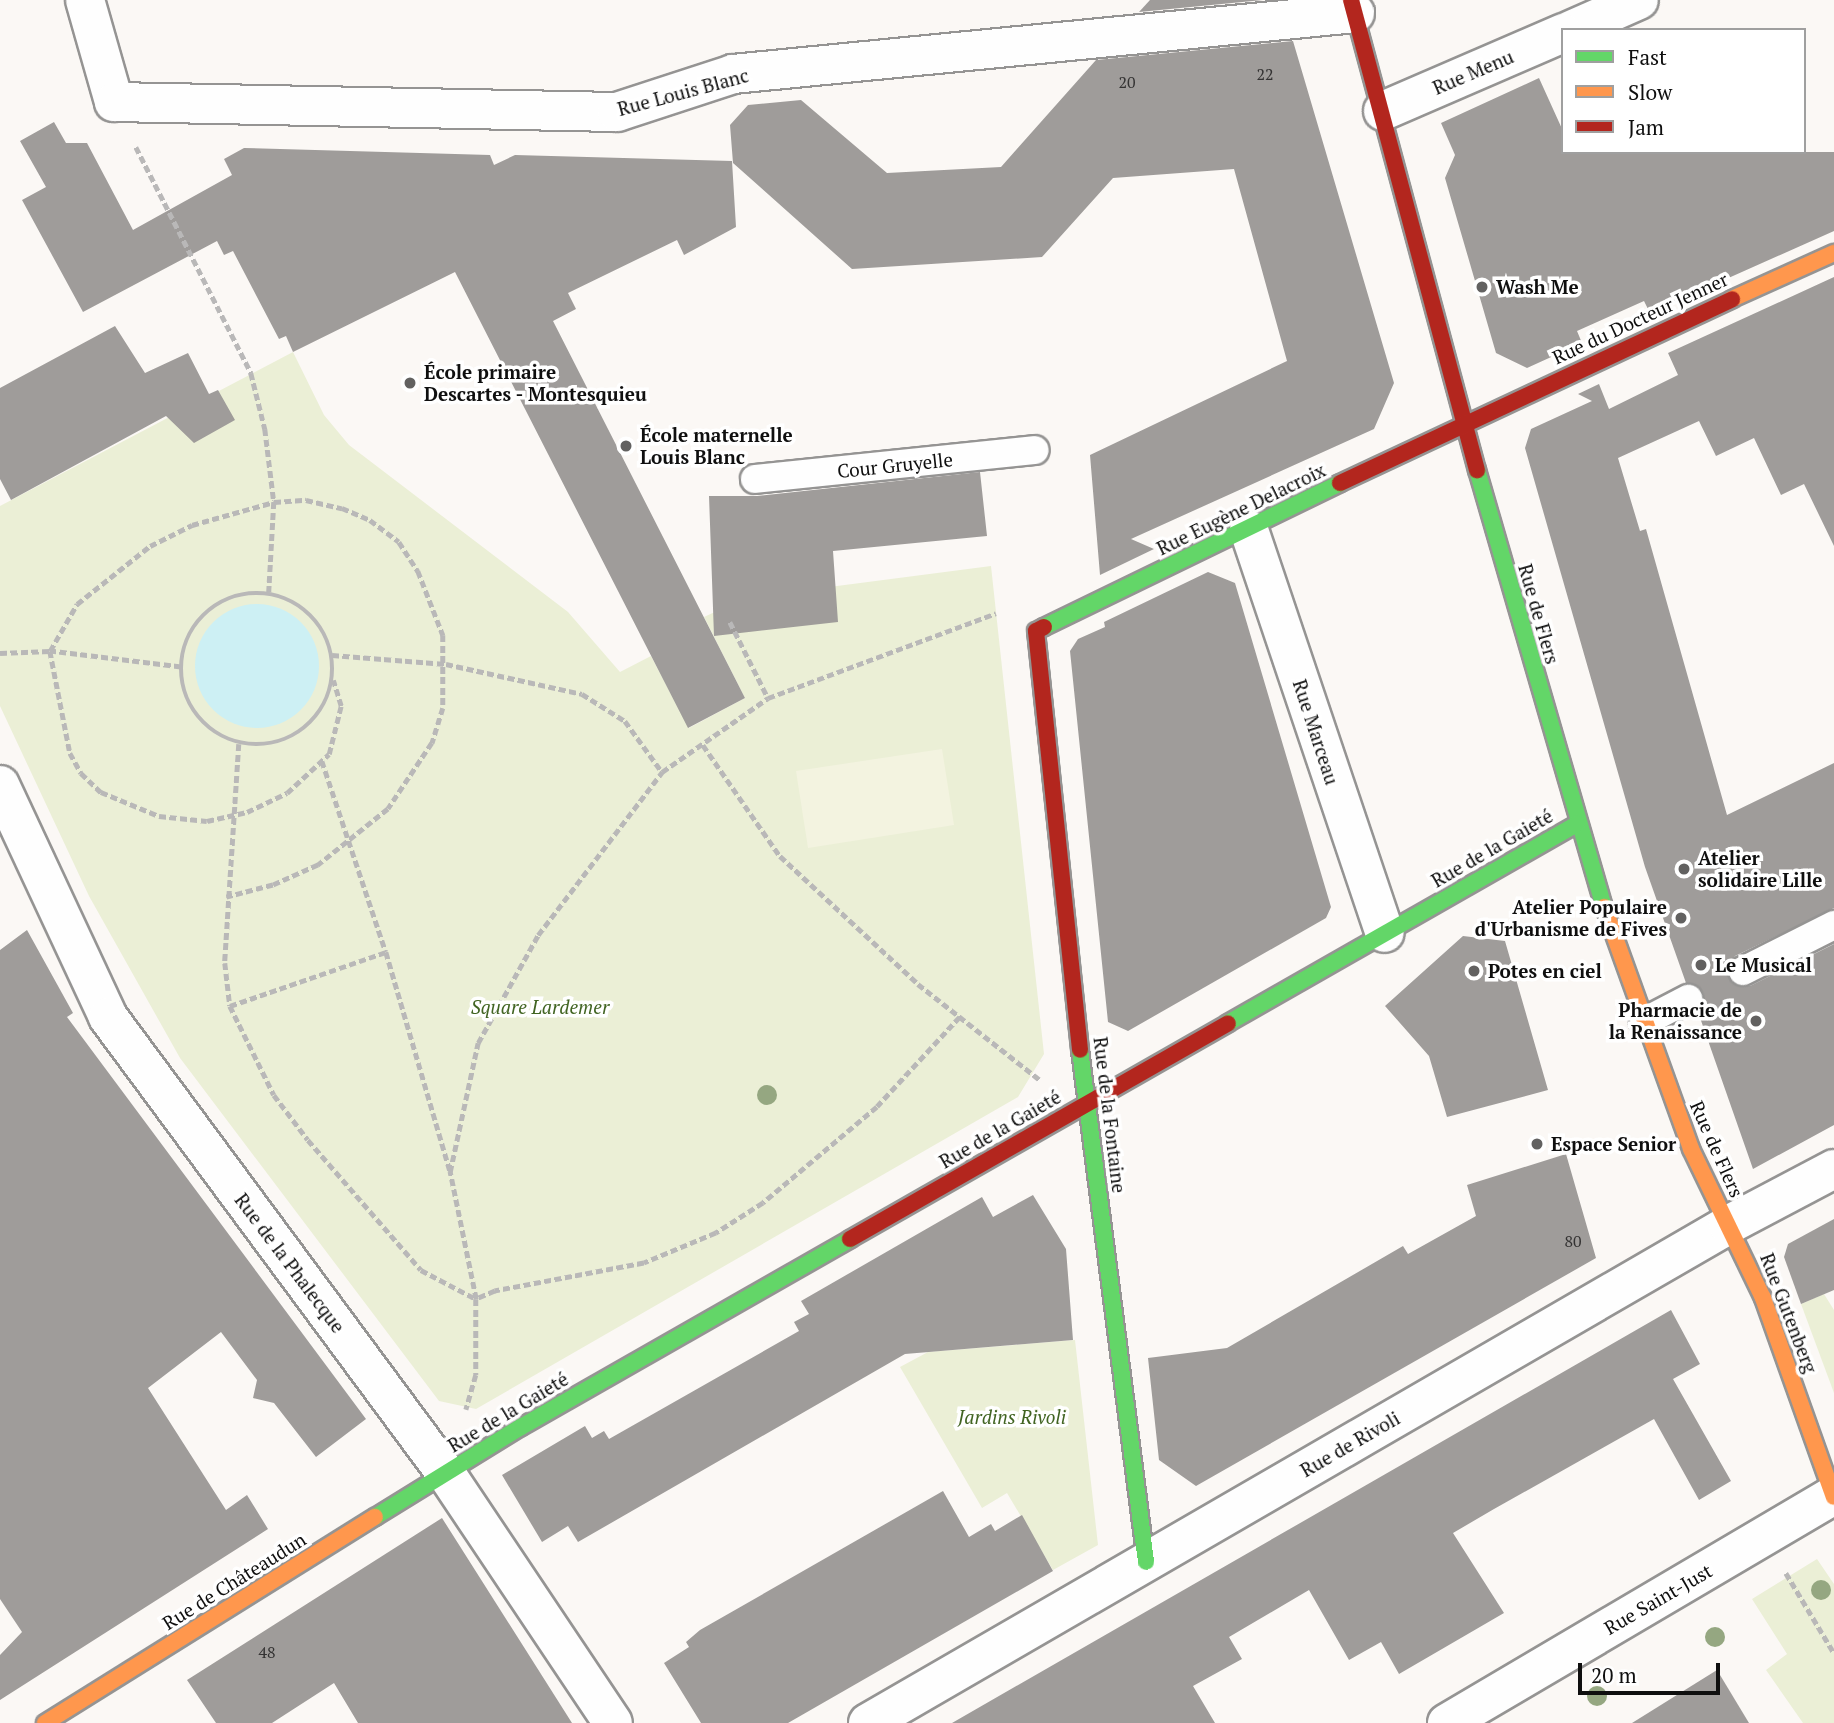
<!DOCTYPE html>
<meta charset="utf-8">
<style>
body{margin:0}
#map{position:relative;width:1834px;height:1723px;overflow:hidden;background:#fbf8f5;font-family:"PT Serif",serif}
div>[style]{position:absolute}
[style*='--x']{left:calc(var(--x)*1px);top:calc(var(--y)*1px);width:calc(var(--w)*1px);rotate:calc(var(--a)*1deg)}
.green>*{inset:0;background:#ebefd6}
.pitch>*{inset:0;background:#f3f3e0}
.water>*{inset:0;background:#cdf0f4}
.round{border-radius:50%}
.building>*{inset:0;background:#9f9c9a}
.path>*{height:4.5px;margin-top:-2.25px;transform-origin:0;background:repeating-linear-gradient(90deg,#b9b8b8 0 7px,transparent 0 10.5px)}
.path>.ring{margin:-2.25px;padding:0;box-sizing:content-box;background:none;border:4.5px solid #b9b8b8;border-radius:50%}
.roads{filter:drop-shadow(2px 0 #959493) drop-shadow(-2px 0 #959493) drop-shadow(0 2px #959493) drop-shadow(0 -2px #959493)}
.lane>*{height:28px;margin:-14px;padding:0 14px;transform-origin:14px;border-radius:14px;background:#fefefe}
.street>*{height:38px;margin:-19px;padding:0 19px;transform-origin:19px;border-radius:19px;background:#fefefe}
.fast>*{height:16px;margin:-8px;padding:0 8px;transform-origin:8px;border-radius:8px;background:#63d668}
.slow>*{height:16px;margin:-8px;padding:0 8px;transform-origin:8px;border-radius:8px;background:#ff974d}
.jam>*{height:16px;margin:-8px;padding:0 8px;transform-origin:8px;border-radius:8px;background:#b3261e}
.trees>*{width:20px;height:20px;margin:-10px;border-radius:50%;background:#95a781}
.dots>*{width:19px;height:19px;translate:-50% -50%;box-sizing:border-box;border:4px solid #fff;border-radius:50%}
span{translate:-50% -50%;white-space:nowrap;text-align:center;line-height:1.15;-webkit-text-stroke:7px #fff;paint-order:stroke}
.number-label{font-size:16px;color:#333232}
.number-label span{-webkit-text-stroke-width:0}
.street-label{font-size:19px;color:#0f0f0f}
.poi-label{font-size:19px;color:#0f0f0f;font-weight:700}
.left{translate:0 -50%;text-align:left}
.right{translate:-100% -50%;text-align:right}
.park-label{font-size:19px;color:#416422;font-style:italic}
.legend{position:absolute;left:1561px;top:28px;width:245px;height:126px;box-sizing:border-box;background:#fff;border:2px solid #9f9f9f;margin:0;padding:9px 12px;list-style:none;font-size:21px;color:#0f0f0f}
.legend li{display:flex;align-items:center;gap:14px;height:35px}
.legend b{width:35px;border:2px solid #9f9f9f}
.scale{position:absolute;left:1578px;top:1663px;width:142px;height:32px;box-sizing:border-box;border:4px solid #0f0f0f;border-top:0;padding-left:9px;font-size:21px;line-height:24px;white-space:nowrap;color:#0f0f0f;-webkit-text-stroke:5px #fff;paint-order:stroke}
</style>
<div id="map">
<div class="green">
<div style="clip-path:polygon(293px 352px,324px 415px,349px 445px,568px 612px,620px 672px,651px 656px,689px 728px,745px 698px,704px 617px,745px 598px,991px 566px,1044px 1054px,1018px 1097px,476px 1409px,439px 1401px,180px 1058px,89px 896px,0 706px,0 506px)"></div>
<div style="clip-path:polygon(1824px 1294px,1834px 1310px,1834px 1393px,1801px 1304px)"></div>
<div style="clip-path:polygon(1075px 1340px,1098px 1545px,1053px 1570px,1007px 1493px,982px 1508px,900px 1367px,928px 1352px)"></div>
<div style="clip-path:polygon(1817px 1559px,1834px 1584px,1834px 1723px,1803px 1723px,1766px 1670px,1787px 1654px,1752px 1599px)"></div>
</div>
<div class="pitch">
<div style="clip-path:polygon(942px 749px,954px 825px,808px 848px,796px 771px)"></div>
</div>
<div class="water">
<div class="round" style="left:195px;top:604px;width:124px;height:124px"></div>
</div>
<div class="building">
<div style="clip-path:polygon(1150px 0,1263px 0,1139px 12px)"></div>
<div style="clip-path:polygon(1293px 41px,1394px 383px,1374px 429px,1131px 539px,1154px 549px,1100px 575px,1090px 455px,1287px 361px,1234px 169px,1113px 178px,1042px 257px,852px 269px,733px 163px,730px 125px,748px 105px,801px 100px,887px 173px,1001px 167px,1096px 60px)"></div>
<div style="clip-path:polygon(1539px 78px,1563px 131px,1563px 152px,1834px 152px,1834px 231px,1650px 313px,1644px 301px,1577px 331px,1582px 343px,1527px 368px,1496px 353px,1445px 178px,1455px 155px,1441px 123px)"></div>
<div style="clip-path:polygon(54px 122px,66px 143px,87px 143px,133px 230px,232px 175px,224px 159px,244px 148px,490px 155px,494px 165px,515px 155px,732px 161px,736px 227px,684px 255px,677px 240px,568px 293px,576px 309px,553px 321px,745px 698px,688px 728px,455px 272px,293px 352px,286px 336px,279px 339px,233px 251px,224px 255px,217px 241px,83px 312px,22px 200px,46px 187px,20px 141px)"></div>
<div style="clip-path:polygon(1834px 277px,1834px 546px,1804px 484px,1781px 495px,1754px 438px,1716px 456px,1699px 421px,1618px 458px,1640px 531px,1646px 529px,1727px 815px,1834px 763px,1834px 908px,1735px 956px,1726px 971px,1735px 985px,1750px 986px,1834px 944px,1834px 1125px,1753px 1169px,1698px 1012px,1704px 1000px,1703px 992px,1686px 983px,1645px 867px,1525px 448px,1531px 429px,1592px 401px,1578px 394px,1599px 384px,1609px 409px,1678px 375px,1668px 353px)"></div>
<div style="clip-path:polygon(115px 326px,145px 373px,188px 353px,209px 394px,218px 390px,235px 420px,194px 443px,166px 416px,11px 500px,0 479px,0 388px)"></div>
<div style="clip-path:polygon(980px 472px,987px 536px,833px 551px,838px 622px,714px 636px,709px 496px,757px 496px)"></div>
<div style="clip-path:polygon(1208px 572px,1235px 583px,1331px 907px,1326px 918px,1128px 1031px,1108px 1022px,1070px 651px,1078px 639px,1105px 627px,1104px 622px)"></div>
<div style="clip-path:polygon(27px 930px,73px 1013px,67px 1017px,366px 1419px,316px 1457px,274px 1403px,253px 1398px,257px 1380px,221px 1332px,148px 1388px,226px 1510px,247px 1495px,268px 1529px,0 1700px,0 1655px,22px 1632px,0 1599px,0 950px)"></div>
<div style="clip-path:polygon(1463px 936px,1505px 941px,1548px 1090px,1447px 1117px,1429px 1056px,1385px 1006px)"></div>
<div style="clip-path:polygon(1566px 1154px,1596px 1258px,1196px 1486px,1159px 1460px,1148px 1358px,1227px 1348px,1403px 1246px,1408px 1254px,1476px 1216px,1467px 1185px)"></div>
<div style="clip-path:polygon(1033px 1195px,1066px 1249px,1073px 1340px,905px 1354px,578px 1542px,568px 1526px,542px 1542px,502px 1475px,585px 1426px,592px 1438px,604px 1431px,609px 1439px,799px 1331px,794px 1322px,809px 1314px,801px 1301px,982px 1197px,993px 1217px)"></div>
<div style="clip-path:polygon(1834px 1219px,1834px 1290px,1801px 1304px,1784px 1257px,1788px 1244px)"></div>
<div style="clip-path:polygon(1671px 1310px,1700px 1364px,1673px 1379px,1731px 1481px,1699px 1500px,1654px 1419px,1494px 1509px,1453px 1533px,1504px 1613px,1399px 1674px,1381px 1642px,1349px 1660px,1309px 1590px,1229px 1637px,1242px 1659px,1193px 1686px,1215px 1723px,952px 1723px)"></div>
<div style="clip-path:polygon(943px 1491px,969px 1537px,991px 1524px,995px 1531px,1022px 1515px,1053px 1571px,788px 1723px,701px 1723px,664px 1663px,689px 1647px,686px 1642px,700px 1630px)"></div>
<div style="clip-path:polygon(442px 1518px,572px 1723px,358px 1723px,334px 1683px,272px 1723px,216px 1723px,187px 1680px)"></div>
<div style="clip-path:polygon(1717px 1670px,1749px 1723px,1632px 1723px)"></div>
</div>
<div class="path">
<div style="--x:136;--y:147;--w:254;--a:63"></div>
<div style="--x:251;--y:373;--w:58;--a:76"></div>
<div style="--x:265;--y:429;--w:74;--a:83"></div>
<div style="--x:274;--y:502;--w:90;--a:93.2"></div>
<div class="ring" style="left:181px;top:593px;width:147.5px;height:147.5px"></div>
<div style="--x:730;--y:622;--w:85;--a:63.4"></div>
<div style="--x:0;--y:653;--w:50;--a:-2.3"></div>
<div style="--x:50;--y:651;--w:104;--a:78.9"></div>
<div style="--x:70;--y:753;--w:23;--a:61"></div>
<div style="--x:81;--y:773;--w:28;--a:44"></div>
<div style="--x:101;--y:792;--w:63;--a:22.5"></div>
<div style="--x:159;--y:816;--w:48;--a:5.9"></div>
<div style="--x:207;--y:821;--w:41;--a:-12.7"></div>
<div style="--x:247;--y:812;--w:44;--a:-25.4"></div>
<div style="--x:287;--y:793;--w:57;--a:-42.9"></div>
<div style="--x:329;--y:754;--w:49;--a:-76"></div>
<div style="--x:341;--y:706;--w:27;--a:-107"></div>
<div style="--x:332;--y:655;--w:114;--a:4.5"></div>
<div style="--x:446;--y:664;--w:139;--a:12.4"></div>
<div style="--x:582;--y:694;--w:51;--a:32.1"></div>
<div style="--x:625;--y:721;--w:63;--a:54"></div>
<div style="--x:181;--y:667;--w:132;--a:-173"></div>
<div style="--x:50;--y:651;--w:54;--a:-60.1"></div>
<div style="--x:77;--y:604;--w:93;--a:-38.5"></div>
<div style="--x:150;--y:546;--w:47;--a:-26.6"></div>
<div style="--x:192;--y:525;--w:85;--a:-15.7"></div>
<div style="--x:274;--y:502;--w:32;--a:-4"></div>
<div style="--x:306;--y:500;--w:37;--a:13"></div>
<div style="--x:342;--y:508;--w:30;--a:23"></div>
<div style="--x:370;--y:520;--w:36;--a:37"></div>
<div style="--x:399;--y:542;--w:35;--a:57"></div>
<div style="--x:418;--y:571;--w:69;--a:68.7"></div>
<div style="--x:443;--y:635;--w:73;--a:90"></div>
<div style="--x:443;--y:708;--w:37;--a:107"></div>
<div style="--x:432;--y:743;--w:79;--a:123.7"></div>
<div style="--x:388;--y:809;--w:90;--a:141.3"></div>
<div style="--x:318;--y:865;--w:49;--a:156"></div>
<div style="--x:273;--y:885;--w:48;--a:165.4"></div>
<div style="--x:239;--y:744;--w:219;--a:93.7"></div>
<div style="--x:225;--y:963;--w:43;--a:83.4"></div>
<div style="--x:230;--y:1006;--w:99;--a:63.7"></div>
<div style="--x:274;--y:1095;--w:56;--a:52.9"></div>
<div style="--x:308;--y:1140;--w:172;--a:49"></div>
<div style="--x:421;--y:1270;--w:62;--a:27.8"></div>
<div style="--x:476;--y:1299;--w:76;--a:90"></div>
<div style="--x:476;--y:1375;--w:36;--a:106"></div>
<div style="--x:703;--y:745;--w:135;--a:55.3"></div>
<div style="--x:780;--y:856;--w:188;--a:42.8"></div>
<div style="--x:918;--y:984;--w:155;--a:38.2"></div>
<div style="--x:322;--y:761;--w:201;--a:71.5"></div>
<div style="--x:386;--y:952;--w:228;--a:73.7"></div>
<div style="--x:230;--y:1006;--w:165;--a:-19.1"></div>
<div style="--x:960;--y:1017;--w:122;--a:132.7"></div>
<div style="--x:877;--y:1107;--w:149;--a:139.9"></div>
<div style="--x:763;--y:1203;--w:56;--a:147.4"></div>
<div style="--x:716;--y:1233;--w:78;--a:157.4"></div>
<div style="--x:644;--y:1263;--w:152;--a:169.4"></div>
<div style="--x:495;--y:1291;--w:21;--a:157"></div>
<div style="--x:476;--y:1299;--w:130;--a:-101.6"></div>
<div style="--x:450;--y:1172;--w:132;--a:-77.8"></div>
<div style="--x:478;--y:1043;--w:124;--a:-60.9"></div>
<div style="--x:538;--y:935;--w:205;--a:-52.7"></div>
<div style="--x:662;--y:772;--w:129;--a:-34.9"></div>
<div style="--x:768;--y:698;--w:243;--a:-20.4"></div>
<div style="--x:1786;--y:1573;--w:93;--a:59"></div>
</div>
<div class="roads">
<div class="lane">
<div style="--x:755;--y:479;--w:281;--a:-5.9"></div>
<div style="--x:1743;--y:971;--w:102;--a:-26.8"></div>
<div style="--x:1644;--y:1022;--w:50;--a:-27.6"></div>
</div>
<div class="street">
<div style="--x:85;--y:0;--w:106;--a:74.1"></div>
<div style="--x:114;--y:102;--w:503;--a:1.14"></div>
<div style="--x:617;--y:112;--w:122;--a:-18.1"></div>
<div style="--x:733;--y:74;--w:625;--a:-5.6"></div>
<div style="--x:1571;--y:30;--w:74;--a:-23.8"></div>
<div style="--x:1383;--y:111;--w:196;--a:-23.4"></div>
<div style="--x:1249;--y:530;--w:425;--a:71.4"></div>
<div style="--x:0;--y:785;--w:256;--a:65"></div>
<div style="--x:108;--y:1017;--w:570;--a:53.49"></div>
<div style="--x:447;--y:1475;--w:298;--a:56.2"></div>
<div style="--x:868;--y:1723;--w:994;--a:-30.07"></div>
<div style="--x:1728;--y:1225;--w:120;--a:-27.8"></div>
<div style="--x:1447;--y:1723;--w:448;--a:-30.5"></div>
</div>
<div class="fast">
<div style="--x:1477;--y:470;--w:455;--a:73.8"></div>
<div style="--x:1044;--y:627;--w:329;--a:-25.9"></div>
<div style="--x:1228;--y:1023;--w:402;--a:-29.7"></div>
<div style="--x:1080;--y:1050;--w:516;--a:82.65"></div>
<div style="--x:375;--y:1517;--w:172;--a:-31.7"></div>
<div style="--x:521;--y:1427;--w:379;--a:-29.7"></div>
</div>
<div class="slow">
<div style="--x:1732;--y:299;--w:112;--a:-24.3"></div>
<div style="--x:1604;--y:907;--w:257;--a:70.2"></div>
<div style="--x:1691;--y:1149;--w:165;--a:64.2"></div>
<div style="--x:1763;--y:1298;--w:211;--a:70.4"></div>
<div style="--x:45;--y:1723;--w:389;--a:-32"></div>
</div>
<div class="jam">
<div style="--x:1351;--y:0;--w:487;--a:75"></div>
<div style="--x:1340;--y:483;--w:433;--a:-25.1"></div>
<div style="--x:1044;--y:627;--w:9;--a:153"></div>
<div style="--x:1036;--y:631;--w:421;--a:84"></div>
<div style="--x:850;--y:1239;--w:435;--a:-29.7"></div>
</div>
</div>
<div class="trees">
<div style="left:767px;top:1095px"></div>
<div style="left:1821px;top:1590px"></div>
<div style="left:1715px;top:1637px"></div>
<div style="left:1597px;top:1696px"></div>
</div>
<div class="dots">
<div style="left:1482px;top:287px;background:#626160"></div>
<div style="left:410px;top:383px;background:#626160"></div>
<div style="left:626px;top:446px;background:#626160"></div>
<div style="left:1684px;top:869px;background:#626160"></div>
<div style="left:1681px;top:918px;background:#626160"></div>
<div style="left:1701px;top:965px;background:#626160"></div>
<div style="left:1474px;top:971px;background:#626160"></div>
<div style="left:1756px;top:1021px;background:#626160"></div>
<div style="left:1537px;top:1144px;background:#626160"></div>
</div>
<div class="number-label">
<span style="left:1265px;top:74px">22</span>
<span style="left:1127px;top:82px">20</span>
<span style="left:1573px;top:1241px">80</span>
<span style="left:267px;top:1652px">48</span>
</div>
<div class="street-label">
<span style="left:1473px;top:72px;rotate:-23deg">Rue Menu</span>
<span style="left:683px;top:92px;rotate:-15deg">Rue Louis Blanc</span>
<span style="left:1640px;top:318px;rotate:-25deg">Rue du Docteur Jenner</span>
<span style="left:895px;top:465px;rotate:-6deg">Cour Gruyelle</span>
<span style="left:1241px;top:509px;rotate:-26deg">Rue Eugène Delacroix</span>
<span style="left:1539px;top:614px;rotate:74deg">Rue de Flers</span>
<span style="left:1316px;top:732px;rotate:72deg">Rue Marceau</span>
<span style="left:1492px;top:848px;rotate:-30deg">Rue de la Gaieté</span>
<span style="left:1110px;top:1115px;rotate:83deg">Rue de la Fontaine</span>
<span style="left:1000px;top:1129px;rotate:-30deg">Rue de la Gaieté</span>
<span style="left:1717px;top:1149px;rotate:66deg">Rue de Flers</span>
<span style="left:290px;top:1263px;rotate:53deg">Rue de la Phalecque</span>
<span style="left:1789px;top:1313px;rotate:69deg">Rue Gutenberg</span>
<span style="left:508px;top:1412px;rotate:-31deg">Rue de la Gaieté</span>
<span style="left:1350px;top:1444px;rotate:-30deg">Rue de Rivoli</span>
<span style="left:234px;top:1581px;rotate:-32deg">Rue de Châteaudun</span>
<span style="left:1658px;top:1599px;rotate:-30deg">Rue Saint-Just</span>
</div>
<div class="poi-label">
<span class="left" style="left:1496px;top:287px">Wash Me</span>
<span class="left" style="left:424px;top:383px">École primaire<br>Descartes - Montesquieu</span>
<span class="left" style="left:640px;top:446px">École maternelle<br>Louis Blanc</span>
<span class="left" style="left:1698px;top:869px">Atelier<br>solidaire Lille</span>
<span class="right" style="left:1667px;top:918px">Atelier Populaire<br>d'Urbanisme de Fives</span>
<span class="left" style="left:1715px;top:965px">Le Musical</span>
<span class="left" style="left:1488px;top:971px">Potes en ciel</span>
<span class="right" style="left:1742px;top:1021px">Pharmacie de<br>la Renaissance</span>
<span class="left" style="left:1551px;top:1144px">Espace Senior</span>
</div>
<div class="park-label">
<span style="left:540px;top:1007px">Square Lardemer</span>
<span style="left:1012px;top:1417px">Jardins Rivoli</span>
</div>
<ul class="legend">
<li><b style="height:9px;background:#63d668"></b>Fast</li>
<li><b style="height:9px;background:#ff974d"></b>Slow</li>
<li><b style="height:9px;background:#b3261e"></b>Jam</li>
</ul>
<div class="scale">20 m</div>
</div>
